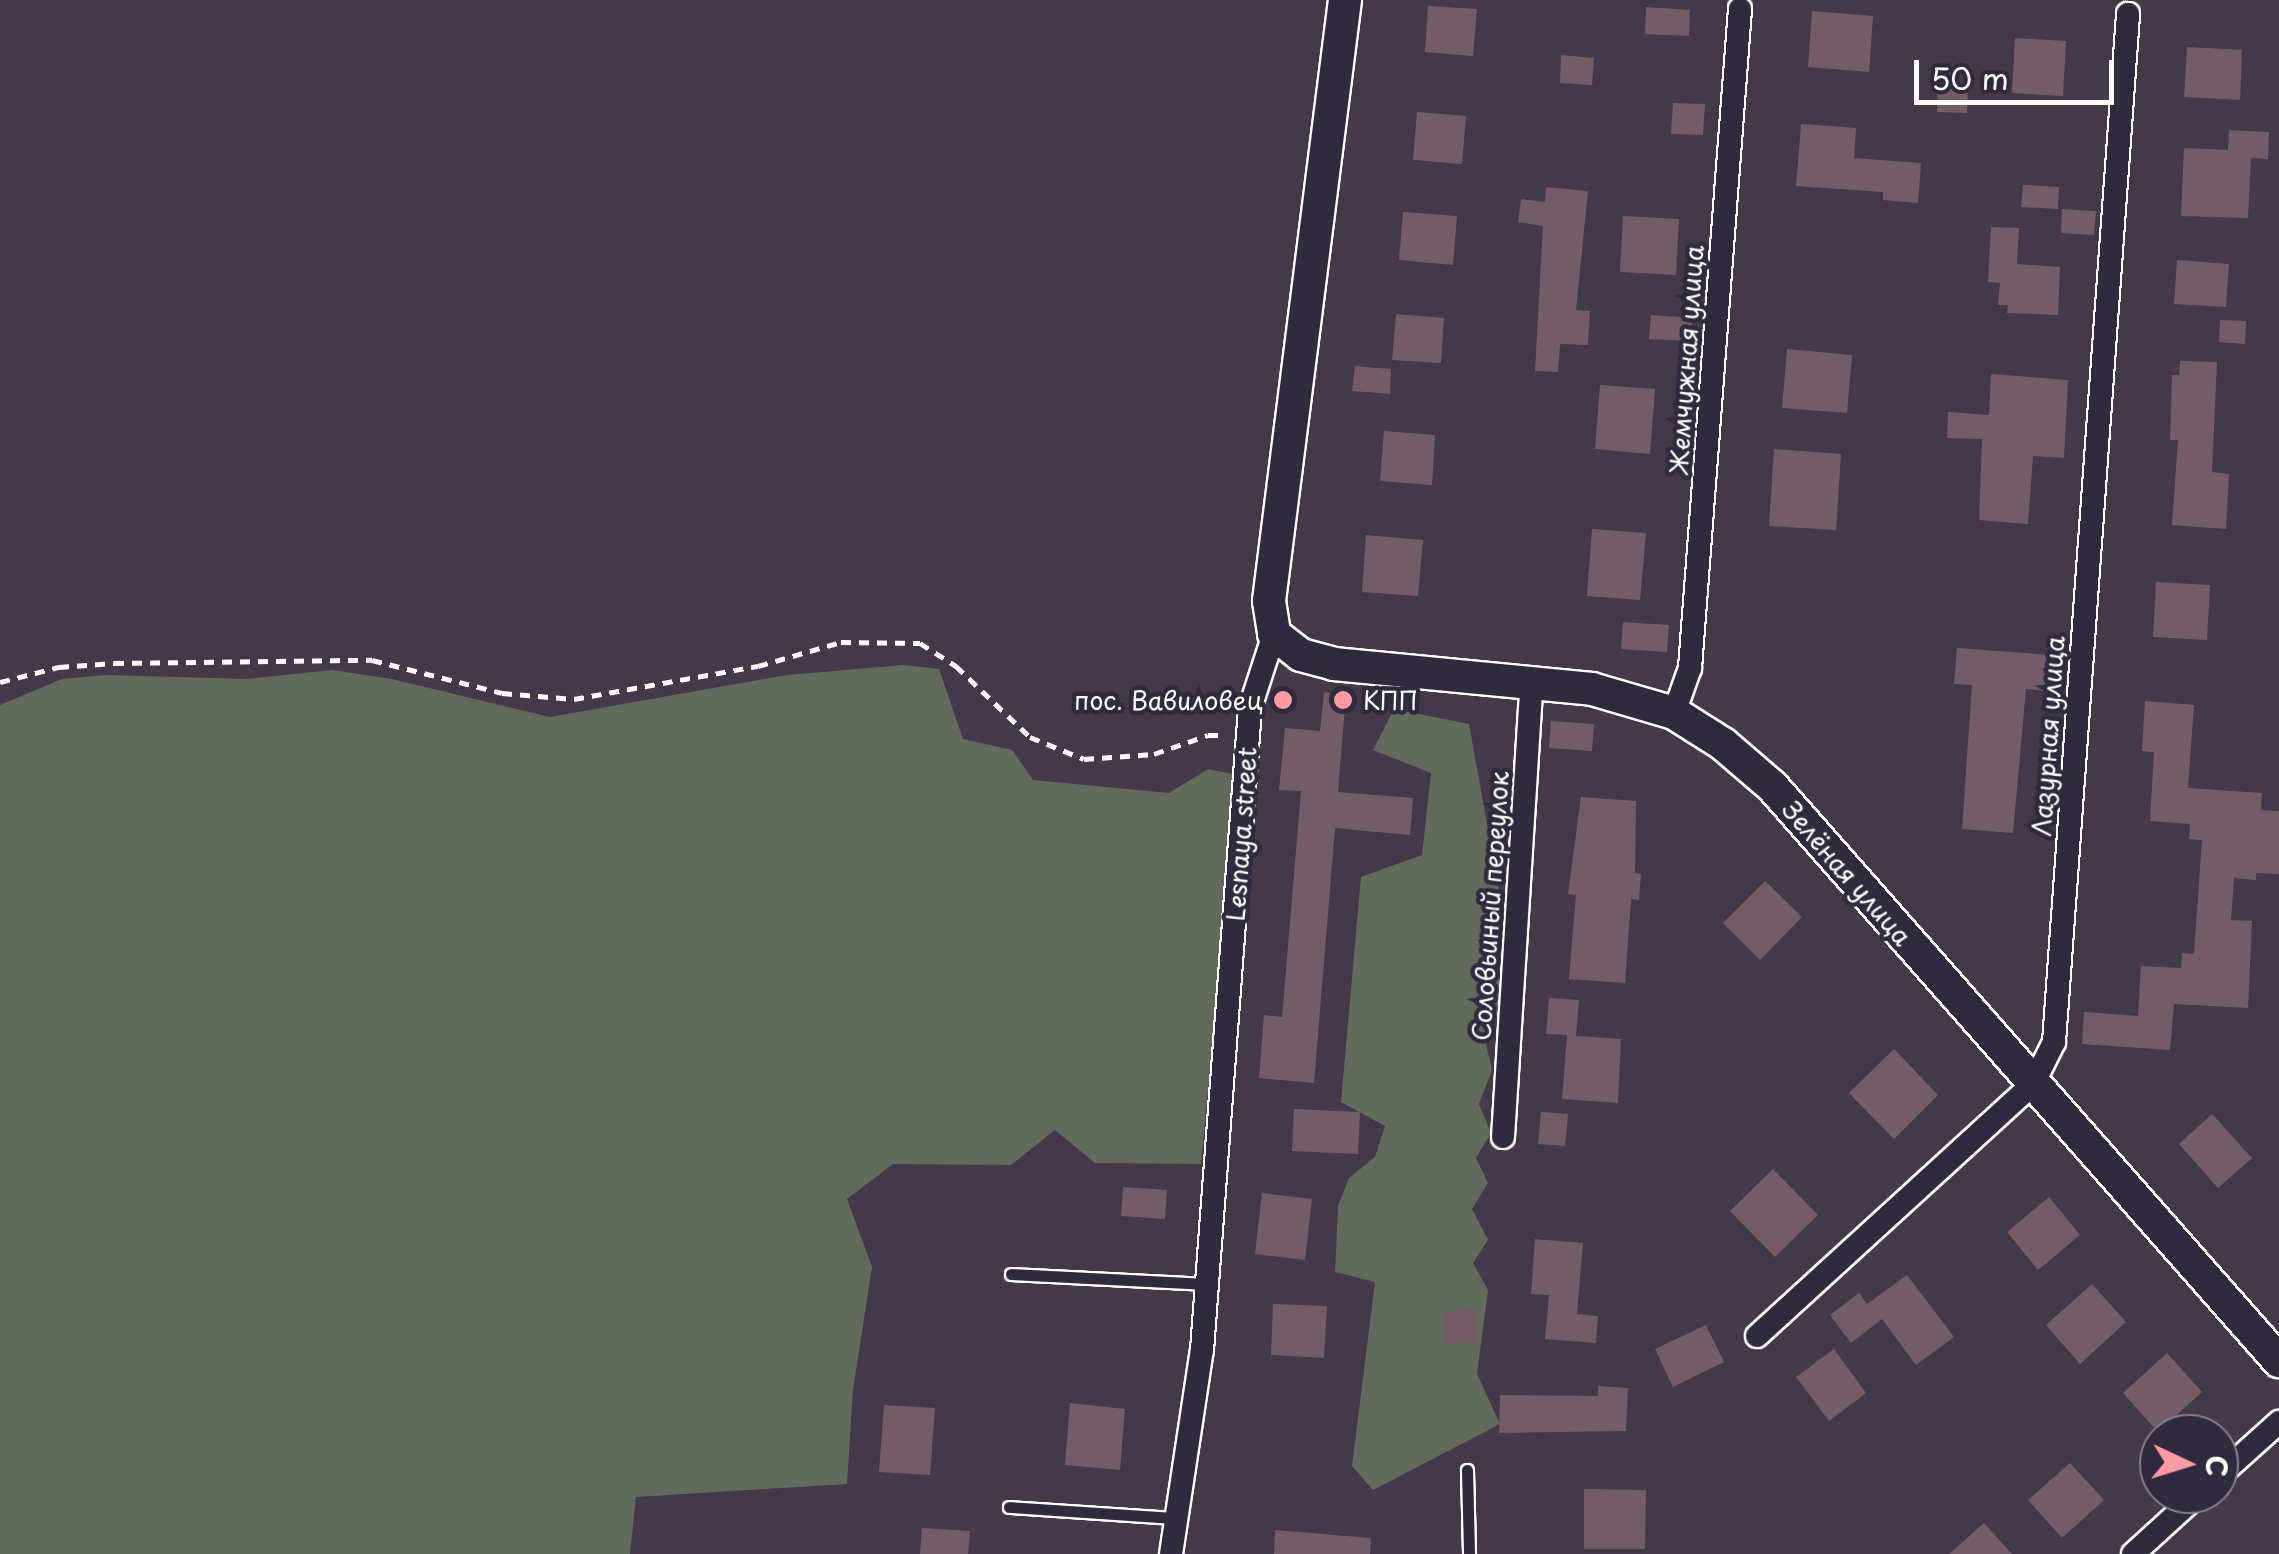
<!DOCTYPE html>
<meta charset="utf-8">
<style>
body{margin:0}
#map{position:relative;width:2279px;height:1554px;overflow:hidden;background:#443949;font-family:"Playpen Sans",sans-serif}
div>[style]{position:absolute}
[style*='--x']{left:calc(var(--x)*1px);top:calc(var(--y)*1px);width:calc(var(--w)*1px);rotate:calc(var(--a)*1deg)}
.green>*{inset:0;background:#626a5d}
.building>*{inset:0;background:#745c66}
.path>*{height:5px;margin-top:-2.5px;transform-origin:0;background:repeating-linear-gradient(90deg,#fff 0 10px,transparent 0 18px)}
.roads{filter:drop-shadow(2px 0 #fff) drop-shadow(-2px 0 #fff) drop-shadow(0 2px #fff) drop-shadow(0 -2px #fff)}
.lane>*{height:11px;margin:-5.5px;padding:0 5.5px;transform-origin:5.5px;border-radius:5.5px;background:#2f2a3d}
.street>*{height:22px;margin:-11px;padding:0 11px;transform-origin:11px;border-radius:11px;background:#2f2a3d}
.secondary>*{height:32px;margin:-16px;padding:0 16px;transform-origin:16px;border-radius:16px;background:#2f2a3d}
.dots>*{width:28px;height:28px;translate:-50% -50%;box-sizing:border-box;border:5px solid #2f2a3d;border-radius:50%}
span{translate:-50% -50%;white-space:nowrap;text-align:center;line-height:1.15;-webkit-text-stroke:9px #2f2a3d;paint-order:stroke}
.street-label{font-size:25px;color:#fff}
.poi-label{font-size:25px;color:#fff}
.right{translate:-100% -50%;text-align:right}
.left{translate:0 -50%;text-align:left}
.north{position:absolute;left:2139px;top:1414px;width:100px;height:100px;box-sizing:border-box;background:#2f2a3d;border:2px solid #827f8b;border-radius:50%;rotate:94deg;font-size:28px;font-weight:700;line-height:40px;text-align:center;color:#fff}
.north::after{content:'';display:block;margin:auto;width:35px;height:45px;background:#ff9aa2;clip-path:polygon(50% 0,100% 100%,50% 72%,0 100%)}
.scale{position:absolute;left:1914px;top:60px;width:200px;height:45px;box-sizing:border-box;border:5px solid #fff;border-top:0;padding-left:12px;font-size:30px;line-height:35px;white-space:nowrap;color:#fff;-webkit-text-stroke:8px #2f2a3d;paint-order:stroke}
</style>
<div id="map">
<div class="green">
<div style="clip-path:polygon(904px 665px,939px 669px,963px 739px,1012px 750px,1033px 780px,1169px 793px,1208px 769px,1238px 775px,1201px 1164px,1095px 1163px,1055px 1130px,1011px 1165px,893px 1164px,847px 1199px,872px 1267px,853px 1390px,847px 1484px,636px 1497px,630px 1554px,0 1554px,0 705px,62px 679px,106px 675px,248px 679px,332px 670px,392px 679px,550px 717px,787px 675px)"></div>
<div style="clip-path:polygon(1394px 709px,1469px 724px,1501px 901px,1495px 956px,1502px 1001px,1486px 1044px,1492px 1070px,1479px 1104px,1491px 1133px,1476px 1158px,1488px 1183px,1472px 1209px,1488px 1240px,1473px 1263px,1488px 1290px,1477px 1374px,1500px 1424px,1373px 1490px,1352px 1466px,1375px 1282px,1335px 1272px,1338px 1206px,1349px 1178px,1375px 1157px,1385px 1126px,1341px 1102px,1361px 877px,1422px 855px,1431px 773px,1373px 750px)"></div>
</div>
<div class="building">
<div style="clip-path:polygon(1428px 6px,1477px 9px,1473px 56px,1425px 52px)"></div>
<div style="clip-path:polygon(1646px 7px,1690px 10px,1689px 36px,1645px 34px)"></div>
<div style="clip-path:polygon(1812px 11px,1873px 16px,1869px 72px,1808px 67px)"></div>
<div style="clip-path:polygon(2015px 38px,2066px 41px,2063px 96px,2012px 93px)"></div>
<div style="clip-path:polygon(2187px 47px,2242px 50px,2240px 100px,2184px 97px)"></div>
<div style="clip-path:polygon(1561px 55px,1594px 58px,1592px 85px,1560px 83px)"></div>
<div style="clip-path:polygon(1938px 83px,1968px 85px,1967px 113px,1937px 112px)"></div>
<div style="clip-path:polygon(1673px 103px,1705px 104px,1703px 135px,1671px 134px)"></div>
<div style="clip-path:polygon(1417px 112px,1466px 116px,1462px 164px,1413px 160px)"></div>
<div style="clip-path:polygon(1801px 124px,1856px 128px,1854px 158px,1921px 163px,1918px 203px,1883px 200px,1883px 192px,1796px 186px)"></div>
<div style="clip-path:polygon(2229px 130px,2269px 132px,2268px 159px,2251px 158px,2248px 218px,2181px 216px,2184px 148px,2228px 150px)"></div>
<div style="clip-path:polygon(2023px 185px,2059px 187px,2058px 209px,2021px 207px)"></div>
<div style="clip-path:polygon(1546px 187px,1588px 191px,1576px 310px,1590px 311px,1588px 345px,1560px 344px,1558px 372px,1535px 371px,1543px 226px,1518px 222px,1521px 199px,1545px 202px)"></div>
<div style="clip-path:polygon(2062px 209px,2096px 211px,2094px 235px,2061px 233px)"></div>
<div style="clip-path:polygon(1403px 212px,1457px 216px,1453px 265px,1399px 260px)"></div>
<div style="clip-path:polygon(1623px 216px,1679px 219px,1676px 275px,1620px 272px)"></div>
<div style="clip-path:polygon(1991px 227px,2019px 228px,2017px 264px,2060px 267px,2058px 315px,2007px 313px,2008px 305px,1998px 305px,2000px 283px,1988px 282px)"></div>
<div style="clip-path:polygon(2177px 260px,2229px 264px,2226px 307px,2174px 304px)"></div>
<div style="clip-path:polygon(1396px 314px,1444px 318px,1441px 363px,1392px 360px)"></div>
<div style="clip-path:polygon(1651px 315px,1692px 318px,1691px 341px,1649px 339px)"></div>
<div style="clip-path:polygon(2220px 320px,2246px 321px,2245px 344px,2219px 342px)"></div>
<div style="clip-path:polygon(1787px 349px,1852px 355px,1847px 413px,1782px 408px)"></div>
<div style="clip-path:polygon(2180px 361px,2217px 362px,2212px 472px,2229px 474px,2226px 529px,2172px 525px,2178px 440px,2170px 440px,2172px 375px,2179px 375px)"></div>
<div style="clip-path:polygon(1355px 366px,1391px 369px,1390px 394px,1352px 391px)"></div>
<div style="clip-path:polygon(1991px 374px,2068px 380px,2064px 458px,2033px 456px,2028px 524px,1979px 520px,1982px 439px,1947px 438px,1948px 412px,1989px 415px)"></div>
<div style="clip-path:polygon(1600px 385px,1655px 389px,1650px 454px,1595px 449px)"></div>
<div style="clip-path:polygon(1384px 431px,1435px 435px,1432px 485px,1380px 481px)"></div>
<div style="clip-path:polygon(1774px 449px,1841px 454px,1836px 530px,1769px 526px)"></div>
<div style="clip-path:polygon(1592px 529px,1646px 533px,1640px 600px,1587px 596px)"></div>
<div style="clip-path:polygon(1366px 535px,1423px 540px,1418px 596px,1362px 592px)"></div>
<div style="clip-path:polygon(2156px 582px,2210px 585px,2207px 640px,2153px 637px)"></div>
<div style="clip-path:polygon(1623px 622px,1669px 625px,1667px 652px,1621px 649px)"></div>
<div style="clip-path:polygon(1957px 648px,2049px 655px,2046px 691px,2026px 689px,2013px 833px,1962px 829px,1972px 685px,1954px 684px)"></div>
<div style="clip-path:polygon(1324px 692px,1346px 695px,1338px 792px,1413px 798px,1410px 835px,1335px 828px,1314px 1083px,1259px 1078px,1264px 1015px,1282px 1017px,1301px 791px,1279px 790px,1285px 728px,1320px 731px)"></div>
<div style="clip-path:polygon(2145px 701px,2194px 705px,2188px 788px,2262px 793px,2261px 810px,2279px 811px,2279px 874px,2256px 873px,2256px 880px,2234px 878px,2231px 920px,2252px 921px,2248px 1008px,2174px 1004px,2170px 1050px,2082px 1044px,2084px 1012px,2138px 1016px,2141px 966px,2181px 968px,2182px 953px,2194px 954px,2202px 840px,2189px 839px,2190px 824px,2150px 821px,2154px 752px,2142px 751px)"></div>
<div style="clip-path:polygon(1551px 721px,1594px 724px,1592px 751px,1549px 748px)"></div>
<div style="clip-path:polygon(1581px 797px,1636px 801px,1635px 873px,1641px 874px,1639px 900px,1631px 899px,1625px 983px,1569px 979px,1576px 895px,1568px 894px)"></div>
<div style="clip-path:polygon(1765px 881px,1802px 917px,1760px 960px,1723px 923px)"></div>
<div style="clip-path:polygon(1549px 998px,1579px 1000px,1576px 1036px,1621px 1039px,1618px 1103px,1562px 1099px,1567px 1035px,1546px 1034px)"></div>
<div style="clip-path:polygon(1894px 1049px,1938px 1095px,1894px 1139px,1849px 1093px)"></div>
<div style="clip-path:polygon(1294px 1109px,1360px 1112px,1358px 1154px,1292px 1151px)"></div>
<div style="clip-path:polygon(1541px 1112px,1568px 1114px,1565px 1146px,1538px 1144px)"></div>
<div style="clip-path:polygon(2212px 1114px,2252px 1158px,2218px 1188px,2179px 1144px)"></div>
<div style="clip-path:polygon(1773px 1169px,1818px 1215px,1775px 1257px,1730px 1211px)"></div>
<div style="clip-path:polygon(1123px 1187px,1167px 1190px,1165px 1219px,1121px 1216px)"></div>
<div style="clip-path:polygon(1262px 1193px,1312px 1199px,1305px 1260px,1255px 1254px)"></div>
<div style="clip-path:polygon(2049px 1197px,2080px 1235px,2038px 1270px,2007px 1232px)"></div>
<div style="clip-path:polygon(1535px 1239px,1583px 1243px,1577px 1314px,1598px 1316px,1596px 1343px,1545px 1339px,1549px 1295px,1531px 1294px)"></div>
<div style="clip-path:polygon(1907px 1275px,1954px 1337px,1916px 1365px,1882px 1319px,1851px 1343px,1830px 1315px,1859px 1293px,1867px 1304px)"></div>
<div style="clip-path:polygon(2092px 1284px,2126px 1322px,2080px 1364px,2046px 1325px)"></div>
<div style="clip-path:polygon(1273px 1304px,1327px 1306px,1324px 1358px,1271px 1355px)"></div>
<div style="clip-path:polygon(1474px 1309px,1477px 1342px,1445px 1345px,1442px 1312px)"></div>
<div style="clip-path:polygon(1706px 1325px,1724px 1362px,1673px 1387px,1655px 1349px)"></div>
<div style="clip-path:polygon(1834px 1349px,1866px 1393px,1829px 1421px,1796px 1377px)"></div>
<div style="clip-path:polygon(2167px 1353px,2202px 1392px,2158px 1432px,2123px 1393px)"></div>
<div style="clip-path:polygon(1598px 1386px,1628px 1388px,1626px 1431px,1499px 1433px,1500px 1395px,1598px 1396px)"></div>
<div style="clip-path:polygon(1070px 1403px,1125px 1409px,1120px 1470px,1065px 1465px)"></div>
<div style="clip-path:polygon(884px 1405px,935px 1408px,930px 1475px,879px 1472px)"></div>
<div style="clip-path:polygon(2070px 1463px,2104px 1500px,2062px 1538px,2028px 1500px)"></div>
<div style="clip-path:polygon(1584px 1489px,1646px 1490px,1645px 1549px,1584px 1549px)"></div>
<div style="clip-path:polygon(1984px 1523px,2012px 1554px,1949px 1554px)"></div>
<div style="clip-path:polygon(922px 1528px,970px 1531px,968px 1554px,920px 1554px)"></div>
<div style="clip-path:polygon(1275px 1530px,1371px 1538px,1370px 1554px,1274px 1554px)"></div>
</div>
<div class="path">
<div style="--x:0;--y:682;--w:61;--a:-14.3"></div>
<div style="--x:59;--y:667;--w:55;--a:-4.2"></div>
<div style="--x:114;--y:663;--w:258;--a:-0.7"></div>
<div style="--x:372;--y:660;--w:134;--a:14.2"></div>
<div style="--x:502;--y:693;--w:72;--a:4.8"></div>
<div style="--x:574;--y:699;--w:187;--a:-10.2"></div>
<div style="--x:758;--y:666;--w:86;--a:-16.1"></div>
<div style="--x:841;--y:642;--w:79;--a:0.7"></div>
<div style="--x:920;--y:643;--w:43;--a:32.6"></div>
<div style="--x:956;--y:666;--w:103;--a:43.8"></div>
<div style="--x:1030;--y:737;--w:58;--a:22.2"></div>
<div style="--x:1084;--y:759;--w:70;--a:-4.1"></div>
<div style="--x:1154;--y:754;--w:57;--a:-19.4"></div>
<div style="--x:1208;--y:735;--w:18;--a:0"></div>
</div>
<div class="roads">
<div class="lane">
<div style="--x:1011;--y:1274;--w:196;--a:2.9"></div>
<div style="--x:1467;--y:1470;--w:84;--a:88.6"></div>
<div style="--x:1009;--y:1507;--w:167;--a:3.8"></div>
</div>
<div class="street">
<div style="--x:1674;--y:713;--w:48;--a:-70.4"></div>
<div style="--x:1690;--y:668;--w:661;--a:-85.66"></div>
<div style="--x:1503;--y:1137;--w:458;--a:-86.4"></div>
<div style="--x:1757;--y:1336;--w:374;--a:-42.4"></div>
<div style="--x:2033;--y:1084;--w:47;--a:-63.4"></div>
<div style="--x:2054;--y:1042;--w:1031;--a:-85.88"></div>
<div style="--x:2219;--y:1476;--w:81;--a:-42"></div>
<div style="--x:1171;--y:1554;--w:206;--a:-81.4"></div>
<div style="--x:1202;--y:1350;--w:644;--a:-85.72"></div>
<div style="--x:1250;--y:708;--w:78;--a:-72"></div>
<div style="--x:2133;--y:1554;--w:89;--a:-42.3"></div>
</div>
<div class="secondary">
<div style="--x:1345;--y:0;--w:606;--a:97.21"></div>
<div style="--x:1269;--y:601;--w:33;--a:81"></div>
<div style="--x:1274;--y:634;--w:34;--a:38"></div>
<div style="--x:1301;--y:655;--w:34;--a:15"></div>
<div style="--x:1334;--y:664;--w:259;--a:5.5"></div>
<div style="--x:1592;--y:689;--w:85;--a:16.3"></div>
<div style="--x:1674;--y:713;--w:58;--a:32.3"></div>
<div style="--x:1723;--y:744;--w:65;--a:40.6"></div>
<div style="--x:1772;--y:786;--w:767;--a:48.6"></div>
</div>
</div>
<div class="dots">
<div style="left:1283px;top:700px;background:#ff9aa2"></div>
<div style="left:1343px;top:700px;background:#ff9aa2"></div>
</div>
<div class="street-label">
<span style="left:1686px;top:360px;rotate:-86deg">Жемчужная улица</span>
<span style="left:2048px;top:736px;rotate:-86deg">Лазурная улица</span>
<span style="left:1241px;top:834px;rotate:-86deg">Lesnaya street</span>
<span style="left:1847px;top:873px;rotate:49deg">Зелёная улица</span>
<span style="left:1490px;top:906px;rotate:-86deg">Соловьиный переулок</span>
</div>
<div class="poi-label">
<span class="right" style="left:1263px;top:700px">пос. Вавиловец</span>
<span class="left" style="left:1363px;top:700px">КПП</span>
</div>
<div class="north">С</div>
<div class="scale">50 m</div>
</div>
